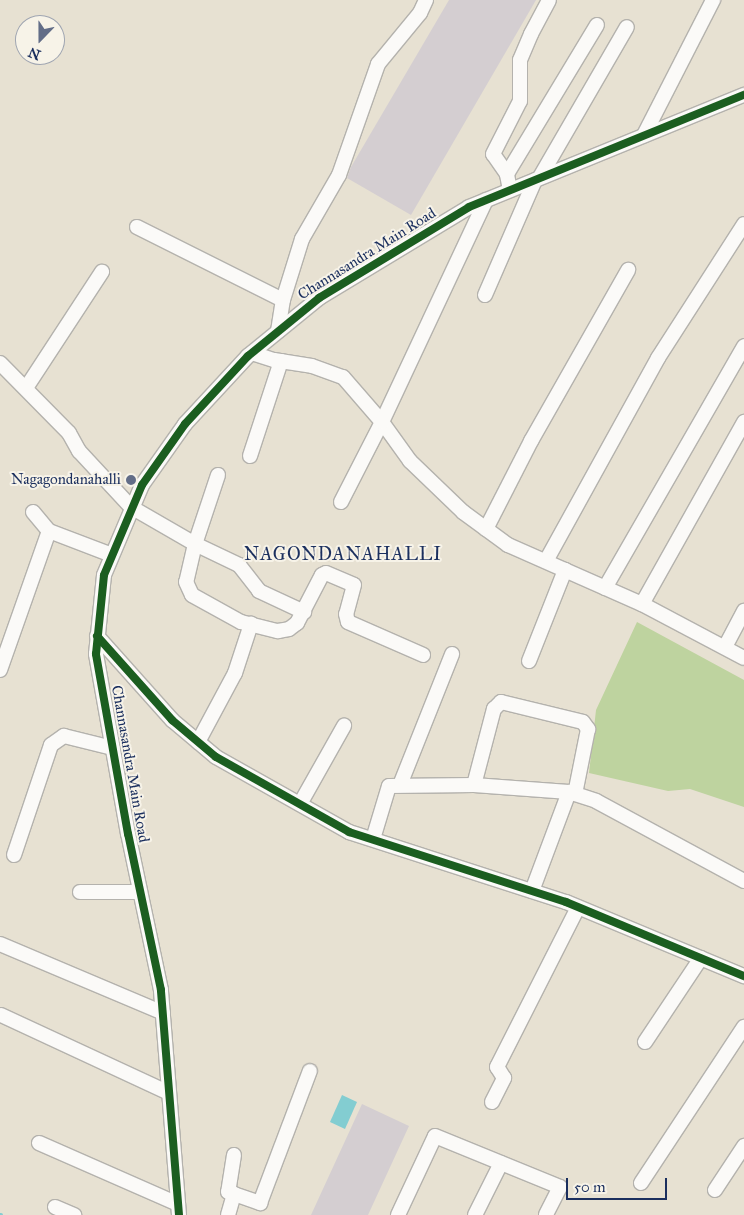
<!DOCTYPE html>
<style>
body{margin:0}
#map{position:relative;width:744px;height:1215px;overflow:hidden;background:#e7e1d2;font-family:"IM FELL Great Primer",serif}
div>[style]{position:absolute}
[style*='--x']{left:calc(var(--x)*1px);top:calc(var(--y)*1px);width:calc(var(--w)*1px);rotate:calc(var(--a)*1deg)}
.green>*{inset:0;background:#bed39f}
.water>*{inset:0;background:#83cdd1}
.stream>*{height:4px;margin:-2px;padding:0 2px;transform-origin:2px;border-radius:2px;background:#83cdd1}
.building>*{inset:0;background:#d4ced1}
.roads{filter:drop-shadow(1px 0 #b4b2ad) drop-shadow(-1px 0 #b4b2ad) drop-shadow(0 1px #b4b2ad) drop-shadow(0 -1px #b4b2ad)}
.minor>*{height:14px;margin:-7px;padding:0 7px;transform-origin:7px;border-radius:7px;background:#fbfaf8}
.cycleway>*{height:8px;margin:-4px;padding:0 4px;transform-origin:4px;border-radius:4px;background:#1b5e20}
.dots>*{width:14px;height:14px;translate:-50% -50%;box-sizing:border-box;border:2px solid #f7f3e8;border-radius:50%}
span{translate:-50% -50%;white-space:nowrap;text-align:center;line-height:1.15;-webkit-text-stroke:4px #f7f3e8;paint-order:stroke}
.street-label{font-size:15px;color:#1b2f5e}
.poi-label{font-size:15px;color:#1b2f5e}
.right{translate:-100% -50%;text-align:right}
.quarter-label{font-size:18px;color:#1b2f5e;letter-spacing:1px}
.north{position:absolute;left:15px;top:15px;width:50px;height:50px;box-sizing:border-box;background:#f7f3e8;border:1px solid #9fa5b1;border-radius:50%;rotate:202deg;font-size:14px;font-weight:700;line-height:20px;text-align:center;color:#1b2f5e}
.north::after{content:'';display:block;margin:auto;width:18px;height:22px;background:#626d87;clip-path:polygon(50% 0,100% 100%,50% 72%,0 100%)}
.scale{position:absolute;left:566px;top:1178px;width:101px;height:22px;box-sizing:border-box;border:2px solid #1b2f5e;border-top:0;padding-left:6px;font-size:15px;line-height:18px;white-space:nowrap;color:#1b2f5e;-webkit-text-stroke:4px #f7f3e8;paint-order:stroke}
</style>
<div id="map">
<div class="green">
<div style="clip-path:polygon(637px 622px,744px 680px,744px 807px,690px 789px,668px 791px,589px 773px,596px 710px)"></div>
</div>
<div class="water">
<div style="clip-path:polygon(342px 1095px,357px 1102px,345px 1129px,330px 1122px)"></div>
</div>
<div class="stream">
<div style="--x:0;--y:1215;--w:1;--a:0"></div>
</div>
<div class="building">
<div style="clip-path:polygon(449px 0,536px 0,411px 215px,347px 178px,351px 167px)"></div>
<div style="clip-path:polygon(362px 1104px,409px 1126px,368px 1215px,311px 1215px)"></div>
</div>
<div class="roads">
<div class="minor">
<div style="--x:644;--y:135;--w:152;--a:-62.9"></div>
<div style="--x:507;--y:174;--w:174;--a:-58.9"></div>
<div style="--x:540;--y:177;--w:173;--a:-59.9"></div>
<div style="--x:510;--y:190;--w:16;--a:-101"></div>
<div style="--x:507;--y:174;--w:24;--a:-125"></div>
<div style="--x:493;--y:154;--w:59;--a:-63"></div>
<div style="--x:520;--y:101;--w:41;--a:-90"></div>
<div style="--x:520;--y:60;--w:28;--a:-67"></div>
<div style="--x:531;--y:34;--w:38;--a:-62"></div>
<div style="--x:137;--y:227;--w:163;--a:26.6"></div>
<div style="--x:485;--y:295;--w:125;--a:-66.5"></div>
<div style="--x:278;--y:331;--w:31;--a:-81"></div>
<div style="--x:283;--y:300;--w:64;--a:-72.7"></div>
<div style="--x:302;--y:239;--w:74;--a:-60"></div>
<div style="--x:339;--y:175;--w:118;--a:-70.6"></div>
<div style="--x:378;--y:64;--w:66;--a:-50.5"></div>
<div style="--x:420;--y:13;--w:14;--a:-65"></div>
<div style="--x:252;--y:353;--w:23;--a:18"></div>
<div style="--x:274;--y:360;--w:38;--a:9"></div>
<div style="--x:312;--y:366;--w:33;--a:20"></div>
<div style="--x:343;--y:377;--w:60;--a:49.1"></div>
<div style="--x:382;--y:422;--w:48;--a:54.3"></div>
<div style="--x:410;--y:461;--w:74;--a:43.9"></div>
<div style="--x:463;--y:512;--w:56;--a:36.3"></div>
<div style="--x:508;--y:545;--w:146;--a:23.8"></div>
<div style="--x:642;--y:604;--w:115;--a:27.9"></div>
<div style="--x:0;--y:363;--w:98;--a:45.4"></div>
<div style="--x:69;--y:433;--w:21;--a:61"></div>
<div style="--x:79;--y:451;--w:76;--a:47.1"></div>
<div style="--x:131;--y:507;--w:74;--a:30"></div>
<div style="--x:195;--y:544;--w:49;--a:25.5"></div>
<div style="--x:239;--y:565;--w:33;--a:52"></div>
<div style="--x:259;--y:591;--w:50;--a:25"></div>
<div style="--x:26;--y:388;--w:139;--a:-56.8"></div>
<div style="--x:250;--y:456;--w:100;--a:-71.9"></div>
<div style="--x:218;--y:475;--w:73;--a:108.4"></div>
<div style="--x:195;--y:544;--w:39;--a:103"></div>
<div style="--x:186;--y:582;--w:14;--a:65"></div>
<div style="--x:192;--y:595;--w:56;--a:28.9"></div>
<div style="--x:241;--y:622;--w:38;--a:14"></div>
<div style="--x:278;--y:631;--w:11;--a:-10"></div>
<div style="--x:289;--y:629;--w:10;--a:-37"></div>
<div style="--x:297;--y:623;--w:54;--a:-62.5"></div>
<div style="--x:322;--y:575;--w:4;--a:-27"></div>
<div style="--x:326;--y:573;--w:30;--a:23"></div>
<div style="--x:354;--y:585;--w:30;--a:105"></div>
<div style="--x:346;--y:614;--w:8;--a:76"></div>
<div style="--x:348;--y:622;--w:82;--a:23.7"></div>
<div style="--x:341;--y:502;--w:90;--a:-62.9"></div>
<div style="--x:382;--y:422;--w:245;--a:-64.9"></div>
<div style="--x:33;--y:512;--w:25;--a:50"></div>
<div style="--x:49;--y:531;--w:67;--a:20.9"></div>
<div style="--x:486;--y:529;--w:99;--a:-62.9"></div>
<div style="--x:531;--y:441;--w:197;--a:-60.4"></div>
<div style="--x:546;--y:561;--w:232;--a:-61.1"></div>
<div style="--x:658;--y:358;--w:159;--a:-57.3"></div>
<div style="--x:605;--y:588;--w:279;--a:-60.1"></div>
<div style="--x:642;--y:604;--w:209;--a:-60.7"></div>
<div style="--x:97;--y:636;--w:113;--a:48.2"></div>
<div style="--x:172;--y:720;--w:57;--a:40.1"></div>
<div style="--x:216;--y:757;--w:153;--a:29.4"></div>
<div style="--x:349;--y:832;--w:228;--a:17.9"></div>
<div style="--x:566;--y:902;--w:193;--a:22.6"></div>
<div style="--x:725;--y:647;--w:41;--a:-62.2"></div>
<div style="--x:529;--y:661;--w:98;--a:-68.4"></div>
<div style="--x:0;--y:670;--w:147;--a:-70.6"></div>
<div style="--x:198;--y:742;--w:78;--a:-61.8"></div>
<div style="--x:235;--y:673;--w:52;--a:-71.9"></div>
<div style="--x:400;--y:785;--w:141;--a:-68.3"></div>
<div style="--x:474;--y:785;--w:79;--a:-75.3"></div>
<div style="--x:494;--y:709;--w:10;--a:-45"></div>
<div style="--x:501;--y:702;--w:84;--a:13.7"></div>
<div style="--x:583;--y:722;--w:9;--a:54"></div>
<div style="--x:588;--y:729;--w:66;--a:101.3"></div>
<div style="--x:300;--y:804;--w:90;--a:-60.6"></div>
<div style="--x:373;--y:839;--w:55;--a:-73.2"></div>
<div style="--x:389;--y:786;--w:85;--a:-0.7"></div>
<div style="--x:474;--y:785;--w:95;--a:4.2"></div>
<div style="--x:569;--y:792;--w:28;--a:18"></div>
<div style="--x:596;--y:801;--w:168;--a:28.4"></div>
<div style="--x:14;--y:855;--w:116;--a:-71.4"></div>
<div style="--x:51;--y:745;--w:16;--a:-35"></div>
<div style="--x:64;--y:736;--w:50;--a:13.8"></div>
<div style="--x:532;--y:891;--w:106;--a:-69.5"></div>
<div style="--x:80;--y:892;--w:60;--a:0"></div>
<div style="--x:0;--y:944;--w:177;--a:22.9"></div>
<div style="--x:1;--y:1015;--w:185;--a:24.9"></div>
<div style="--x:645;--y:1042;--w:101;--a:-56.3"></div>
<div style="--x:492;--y:1102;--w:27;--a:-63"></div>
<div style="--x:504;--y:1078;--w:13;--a:-122"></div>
<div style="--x:497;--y:1067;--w:179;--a:-63.1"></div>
<div style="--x:39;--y:1143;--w:152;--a:23.7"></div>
<div style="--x:234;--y:1155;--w:37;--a:99"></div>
<div style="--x:228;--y:1192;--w:6;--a:18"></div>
<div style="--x:641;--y:1183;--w:187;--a:-56.6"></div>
<div style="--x:715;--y:1190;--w:53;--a:-56.6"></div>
<div style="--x:55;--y:1207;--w:21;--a:23"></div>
<div style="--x:179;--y:1215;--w:226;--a:-94.6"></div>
<div style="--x:161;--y:990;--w:159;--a:-101.9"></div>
<div style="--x:128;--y:834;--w:183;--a:-100.1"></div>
<div style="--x:96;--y:654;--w:79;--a:-84.2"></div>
<div style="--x:104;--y:575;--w:98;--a:-67.1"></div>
<div style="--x:142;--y:485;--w:75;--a:-54.8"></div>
<div style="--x:185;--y:424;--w:93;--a:-47.2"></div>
<div style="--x:248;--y:356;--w:92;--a:-39.2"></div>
<div style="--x:319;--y:298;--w:175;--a:-31.2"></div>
<div style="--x:469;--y:207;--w:297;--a:-22.2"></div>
<div style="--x:228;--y:1215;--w:22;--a:-74"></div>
<div style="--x:234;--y:1194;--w:28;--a:19"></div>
<div style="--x:260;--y:1203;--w:141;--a:-69.3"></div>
<div style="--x:398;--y:1215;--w:87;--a:-64.9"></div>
<div style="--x:435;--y:1136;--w:135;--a:22.2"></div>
<div style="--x:560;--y:1187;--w:31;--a:117"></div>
<div style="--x:475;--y:1215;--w:58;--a:-63.4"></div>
</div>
</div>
<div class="cycleway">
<div style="--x:97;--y:636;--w:113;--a:48.2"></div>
<div style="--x:172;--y:720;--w:57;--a:40.1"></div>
<div style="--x:216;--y:757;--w:153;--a:29.4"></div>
<div style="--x:349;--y:832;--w:228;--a:17.9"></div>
<div style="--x:566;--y:902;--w:193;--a:22.6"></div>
<div style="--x:179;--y:1215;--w:226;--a:-94.6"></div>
<div style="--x:161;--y:990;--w:159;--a:-101.9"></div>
<div style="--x:128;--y:834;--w:183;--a:-100.1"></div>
<div style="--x:96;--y:654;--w:79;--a:-84.2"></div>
<div style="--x:104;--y:575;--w:98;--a:-67.1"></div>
<div style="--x:142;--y:485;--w:75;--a:-54.8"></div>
<div style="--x:185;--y:424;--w:93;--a:-47.2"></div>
<div style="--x:248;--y:356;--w:92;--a:-39.2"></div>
<div style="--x:319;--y:298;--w:175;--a:-31.2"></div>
<div style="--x:469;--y:207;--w:297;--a:-22.2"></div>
</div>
<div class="dots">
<div style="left:131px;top:480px;background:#626d87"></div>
</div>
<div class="street-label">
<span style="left:367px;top:254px;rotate:-32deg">Channasandra Main Road</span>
<span style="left:130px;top:764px;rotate:80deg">Channasandra Main Road</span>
</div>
<div class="poi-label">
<span class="right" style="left:121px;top:480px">Nagagondanahalli</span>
</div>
<div class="quarter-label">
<span style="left:343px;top:554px">NAGONDANAHALLI</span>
</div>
<div class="north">N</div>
<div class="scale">50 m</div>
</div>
